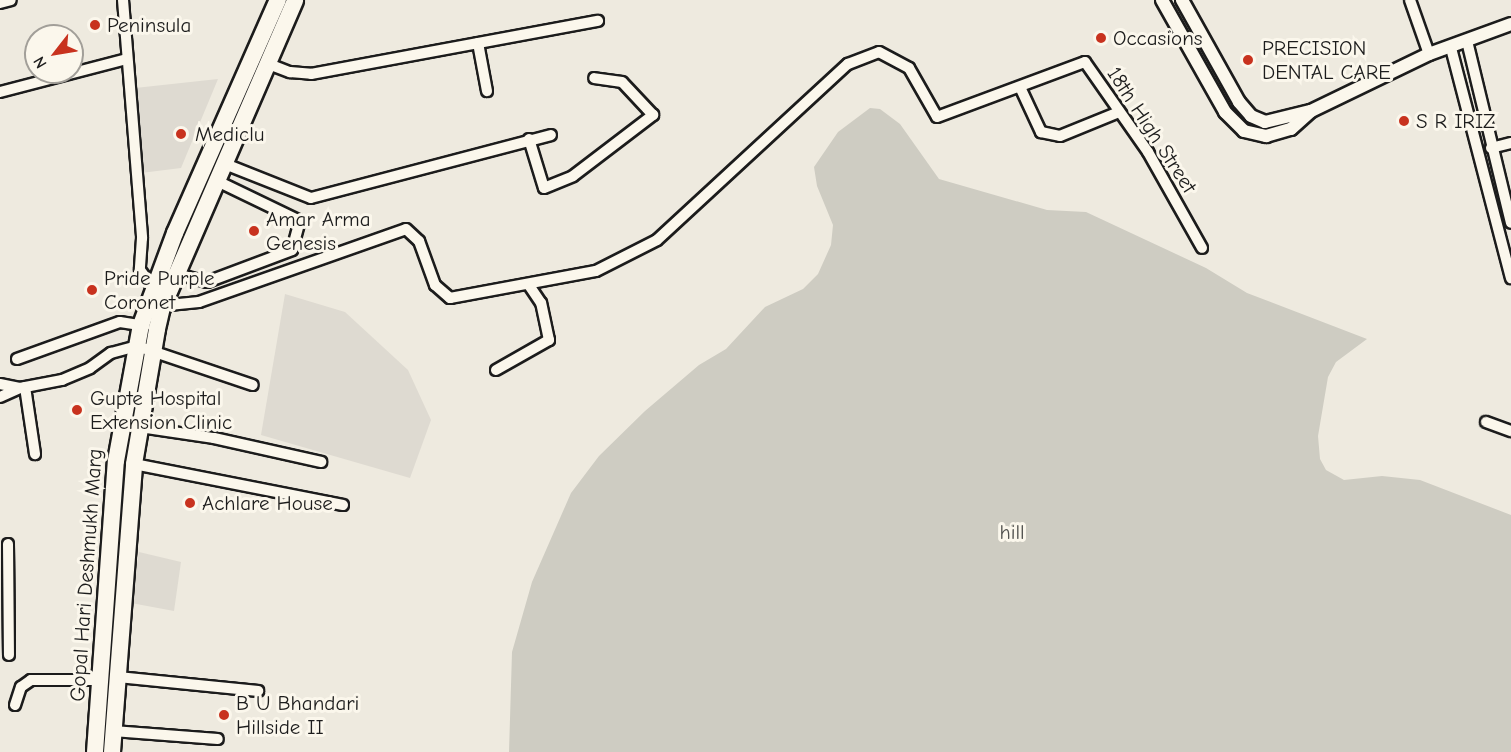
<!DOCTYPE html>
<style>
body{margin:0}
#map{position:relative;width:1511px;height:752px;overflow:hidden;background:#eeeadf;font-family:"Comic Neue",sans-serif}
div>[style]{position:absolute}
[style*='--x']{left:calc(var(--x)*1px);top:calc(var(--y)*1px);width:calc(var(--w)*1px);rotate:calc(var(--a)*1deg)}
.built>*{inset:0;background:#dedad1}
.green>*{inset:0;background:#ceccc2}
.roads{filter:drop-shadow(2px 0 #1c1c1c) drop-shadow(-2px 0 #1c1c1c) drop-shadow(0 2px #1c1c1c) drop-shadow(0 -2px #1c1c1c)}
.minor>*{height:10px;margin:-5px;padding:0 5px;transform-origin:5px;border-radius:5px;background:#fbf7ec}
.tertiary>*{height:12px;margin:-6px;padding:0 6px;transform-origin:6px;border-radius:6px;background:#fbf7ec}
.primary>*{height:16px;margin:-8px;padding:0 8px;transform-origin:8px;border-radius:8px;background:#fbf7ec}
.dots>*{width:16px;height:16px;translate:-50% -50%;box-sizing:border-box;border:3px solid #fbf7ec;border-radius:50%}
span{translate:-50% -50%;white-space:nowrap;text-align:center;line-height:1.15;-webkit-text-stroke:6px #fbf7ec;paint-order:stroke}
.poi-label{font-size:21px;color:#1c1c1c}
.left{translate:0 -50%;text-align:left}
.street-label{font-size:21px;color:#1c1c1c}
.park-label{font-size:21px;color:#51514e}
.north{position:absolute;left:24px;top:24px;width:60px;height:60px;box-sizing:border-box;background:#fbf7ec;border:2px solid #a29f99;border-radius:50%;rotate:239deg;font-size:16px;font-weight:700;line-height:24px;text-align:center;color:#1c1c1c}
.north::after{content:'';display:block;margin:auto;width:21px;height:27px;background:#c8321e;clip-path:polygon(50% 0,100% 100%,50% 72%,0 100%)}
</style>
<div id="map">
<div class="built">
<div style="clip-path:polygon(218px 79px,181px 168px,141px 173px,135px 88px)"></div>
<div style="clip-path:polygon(285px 294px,345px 312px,408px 370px,431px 420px,410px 478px,261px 435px)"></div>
<div style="clip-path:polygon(139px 552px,181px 562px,174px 611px,131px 603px)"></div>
</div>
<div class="green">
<div style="clip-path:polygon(870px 108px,880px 109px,900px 124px,939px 179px,1047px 210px,1086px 212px,1206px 268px,1247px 293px,1367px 339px,1336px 362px,1328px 377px,1318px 436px,1320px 459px,1326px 470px,1344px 480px,1382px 476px,1420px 480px,1511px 515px,1511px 752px,509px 752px,512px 652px,532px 582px,571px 493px,599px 456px,645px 411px,699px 365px,726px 349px,765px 307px,803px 289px,818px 274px,831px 245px,833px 225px,817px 186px,814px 167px,838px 132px)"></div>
</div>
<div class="roads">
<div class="minor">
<div style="--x:123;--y:0;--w:239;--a:85.4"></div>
<div style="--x:142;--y:238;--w:32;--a:94"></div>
<div style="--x:140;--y:270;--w:22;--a:54"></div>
<div style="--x:1410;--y:0;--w:57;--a:70.6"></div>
<div style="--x:0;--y:3;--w:11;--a:-15"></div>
<div style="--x:1467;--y:41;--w:187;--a:76.4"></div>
<div style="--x:478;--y:43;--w:49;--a:79.4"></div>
<div style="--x:1451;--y:48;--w:238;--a:75.4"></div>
<div style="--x:266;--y:63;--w:26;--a:21"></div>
<div style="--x:290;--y:72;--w:21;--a:5"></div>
<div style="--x:311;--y:74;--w:292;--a:-10.5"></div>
<div style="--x:1020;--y:87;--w:50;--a:65"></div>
<div style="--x:1041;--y:132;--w:19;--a:12"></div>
<div style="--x:1060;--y:136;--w:64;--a:-22.1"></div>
<div style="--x:0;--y:92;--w:131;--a:-14.6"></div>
<div style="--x:529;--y:139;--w:51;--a:73"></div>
<div style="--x:544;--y:188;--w:31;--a:-22"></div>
<div style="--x:573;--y:176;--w:101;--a:-37.3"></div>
<div style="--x:653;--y:115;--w:45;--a:-133.2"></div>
<div style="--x:622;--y:82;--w:28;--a:-172"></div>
<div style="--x:1491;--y:148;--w:21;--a:-14"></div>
<div style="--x:225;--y:164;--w:92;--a:21.6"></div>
<div style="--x:311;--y:198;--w:248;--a:-14.7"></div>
<div style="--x:177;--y:274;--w:31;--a:15"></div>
<div style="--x:207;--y:282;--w:91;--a:-20.6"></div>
<div style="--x:292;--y:250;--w:30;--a:-75"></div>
<div style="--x:300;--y:221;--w:92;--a:-154.3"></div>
<div style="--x:159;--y:306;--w:40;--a:-5.7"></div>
<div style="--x:199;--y:302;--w:219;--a:-19.4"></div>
<div style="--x:406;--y:229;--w:18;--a:43"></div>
<div style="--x:419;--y:241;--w:47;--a:70"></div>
<div style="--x:435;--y:285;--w:20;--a:41"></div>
<div style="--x:450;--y:298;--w:148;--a:-10.5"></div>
<div style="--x:596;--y:271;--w:68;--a:-26.9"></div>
<div style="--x:657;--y:240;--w:260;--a:-42.7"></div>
<div style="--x:848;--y:64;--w:33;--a:-21"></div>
<div style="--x:879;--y:52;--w:34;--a:28"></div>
<div style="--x:909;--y:68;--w:56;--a:60.3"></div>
<div style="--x:937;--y:117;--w:158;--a:-20.4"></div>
<div style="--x:1085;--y:62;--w:110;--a:55"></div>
<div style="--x:1148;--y:152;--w:110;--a:60.6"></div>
<div style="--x:17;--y:359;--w:109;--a:-19.8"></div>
<div style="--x:120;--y:322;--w:25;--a:9"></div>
<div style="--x:496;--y:370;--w:61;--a:-29.5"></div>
<div style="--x:549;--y:340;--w:38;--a:-102"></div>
<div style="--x:541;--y:303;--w:22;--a:-124"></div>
<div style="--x:0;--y:384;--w:20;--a:11"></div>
<div style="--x:20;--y:388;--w:43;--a:-10.8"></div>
<div style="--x:62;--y:380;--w:30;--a:-23"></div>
<div style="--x:90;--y:368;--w:26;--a:-36"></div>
<div style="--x:111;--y:353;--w:27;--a:-15"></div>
<div style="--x:137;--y:346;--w:122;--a:18.6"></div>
<div style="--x:25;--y:387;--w:68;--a:81.5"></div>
<div style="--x:0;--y:397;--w:22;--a:-24"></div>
<div style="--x:1486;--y:422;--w:27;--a:20"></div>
<div style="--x:140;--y:427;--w:75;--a:8.5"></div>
<div style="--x:214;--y:438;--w:110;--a:12.6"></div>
<div style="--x:134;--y:464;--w:213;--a:11.1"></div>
<div style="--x:8;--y:544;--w:111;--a:89.5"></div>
<div style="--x:118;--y:677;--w:141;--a:5.7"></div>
<div style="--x:15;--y:705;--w:19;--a:-72"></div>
<div style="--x:21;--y:687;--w:12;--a:-35"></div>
<div style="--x:31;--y:680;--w:70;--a:0"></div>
<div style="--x:113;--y:731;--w:105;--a:4.4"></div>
</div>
<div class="tertiary">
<div style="--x:1162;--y:0;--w:129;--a:60.6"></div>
<div style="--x:1225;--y:112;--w:27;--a:45"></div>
<div style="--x:1244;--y:131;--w:23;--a:13"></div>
<div style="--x:1266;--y:136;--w:26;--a:-16"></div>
<div style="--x:1291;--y:129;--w:27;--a:-42"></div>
<div style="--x:1311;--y:111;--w:131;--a:-25.8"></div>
<div style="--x:1429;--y:54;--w:87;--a:-20.1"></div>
<div style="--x:1182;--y:0;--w:117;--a:60.8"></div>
<div style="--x:1239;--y:102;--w:18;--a:49"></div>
<div style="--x:1251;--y:116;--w:15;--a:23"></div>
<div style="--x:1265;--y:122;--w:46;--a:-13.7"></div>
</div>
<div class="primary">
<div style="--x:95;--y:752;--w:292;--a:-85.9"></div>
<div style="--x:116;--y:461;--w:138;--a:-79.6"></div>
<div style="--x:141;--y:325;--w:98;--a:-69.7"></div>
<div style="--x:175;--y:233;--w:255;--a:-66.2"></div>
<div style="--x:112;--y:752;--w:289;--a:-85.6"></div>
<div style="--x:134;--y:464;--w:137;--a:-80.3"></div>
<div style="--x:157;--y:329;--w:22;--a:-77"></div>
<div style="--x:162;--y:308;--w:335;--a:-66.6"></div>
</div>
</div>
<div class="dots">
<div style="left:95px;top:25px;background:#c8321e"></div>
<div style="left:1101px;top:38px;background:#c8321e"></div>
<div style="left:1248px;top:60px;background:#c8321e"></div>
<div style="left:1404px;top:121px;background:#c8321e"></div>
<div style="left:181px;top:134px;background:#c8321e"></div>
<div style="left:254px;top:231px;background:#c8321e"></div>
<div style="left:92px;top:290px;background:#c8321e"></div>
<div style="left:77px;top:410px;background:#c8321e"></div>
<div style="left:190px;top:503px;background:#c8321e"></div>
<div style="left:224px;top:715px;background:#c8321e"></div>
</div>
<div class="poi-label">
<span class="left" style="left:107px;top:25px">Peninsula</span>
<span class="left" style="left:1113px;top:38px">Occasions</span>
<span class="left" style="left:1262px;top:60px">PRECISION<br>DENTAL CARE</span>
<span class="left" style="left:1416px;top:121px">S R IRIZ</span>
<span class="left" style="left:195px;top:134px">Mediclu</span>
<span class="left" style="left:266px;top:231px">Amar Arma<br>Genesis</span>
<span class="left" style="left:104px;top:290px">Pride Purple<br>Coronet</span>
<span class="left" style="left:90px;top:410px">Gupte Hospital<br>Extension Clinic</span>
<span class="left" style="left:202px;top:503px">Achlare House</span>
<span class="left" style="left:236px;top:715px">B U Bhandari<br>Hillside II</span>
</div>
<div class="street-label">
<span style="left:1152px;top:130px;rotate:57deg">18th High Street</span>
<span style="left:86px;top:575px;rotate:-86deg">Gopal Hari Deshmukh Marg</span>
</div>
<div class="park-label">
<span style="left:1012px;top:532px">hill</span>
</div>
<div class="north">N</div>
</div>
